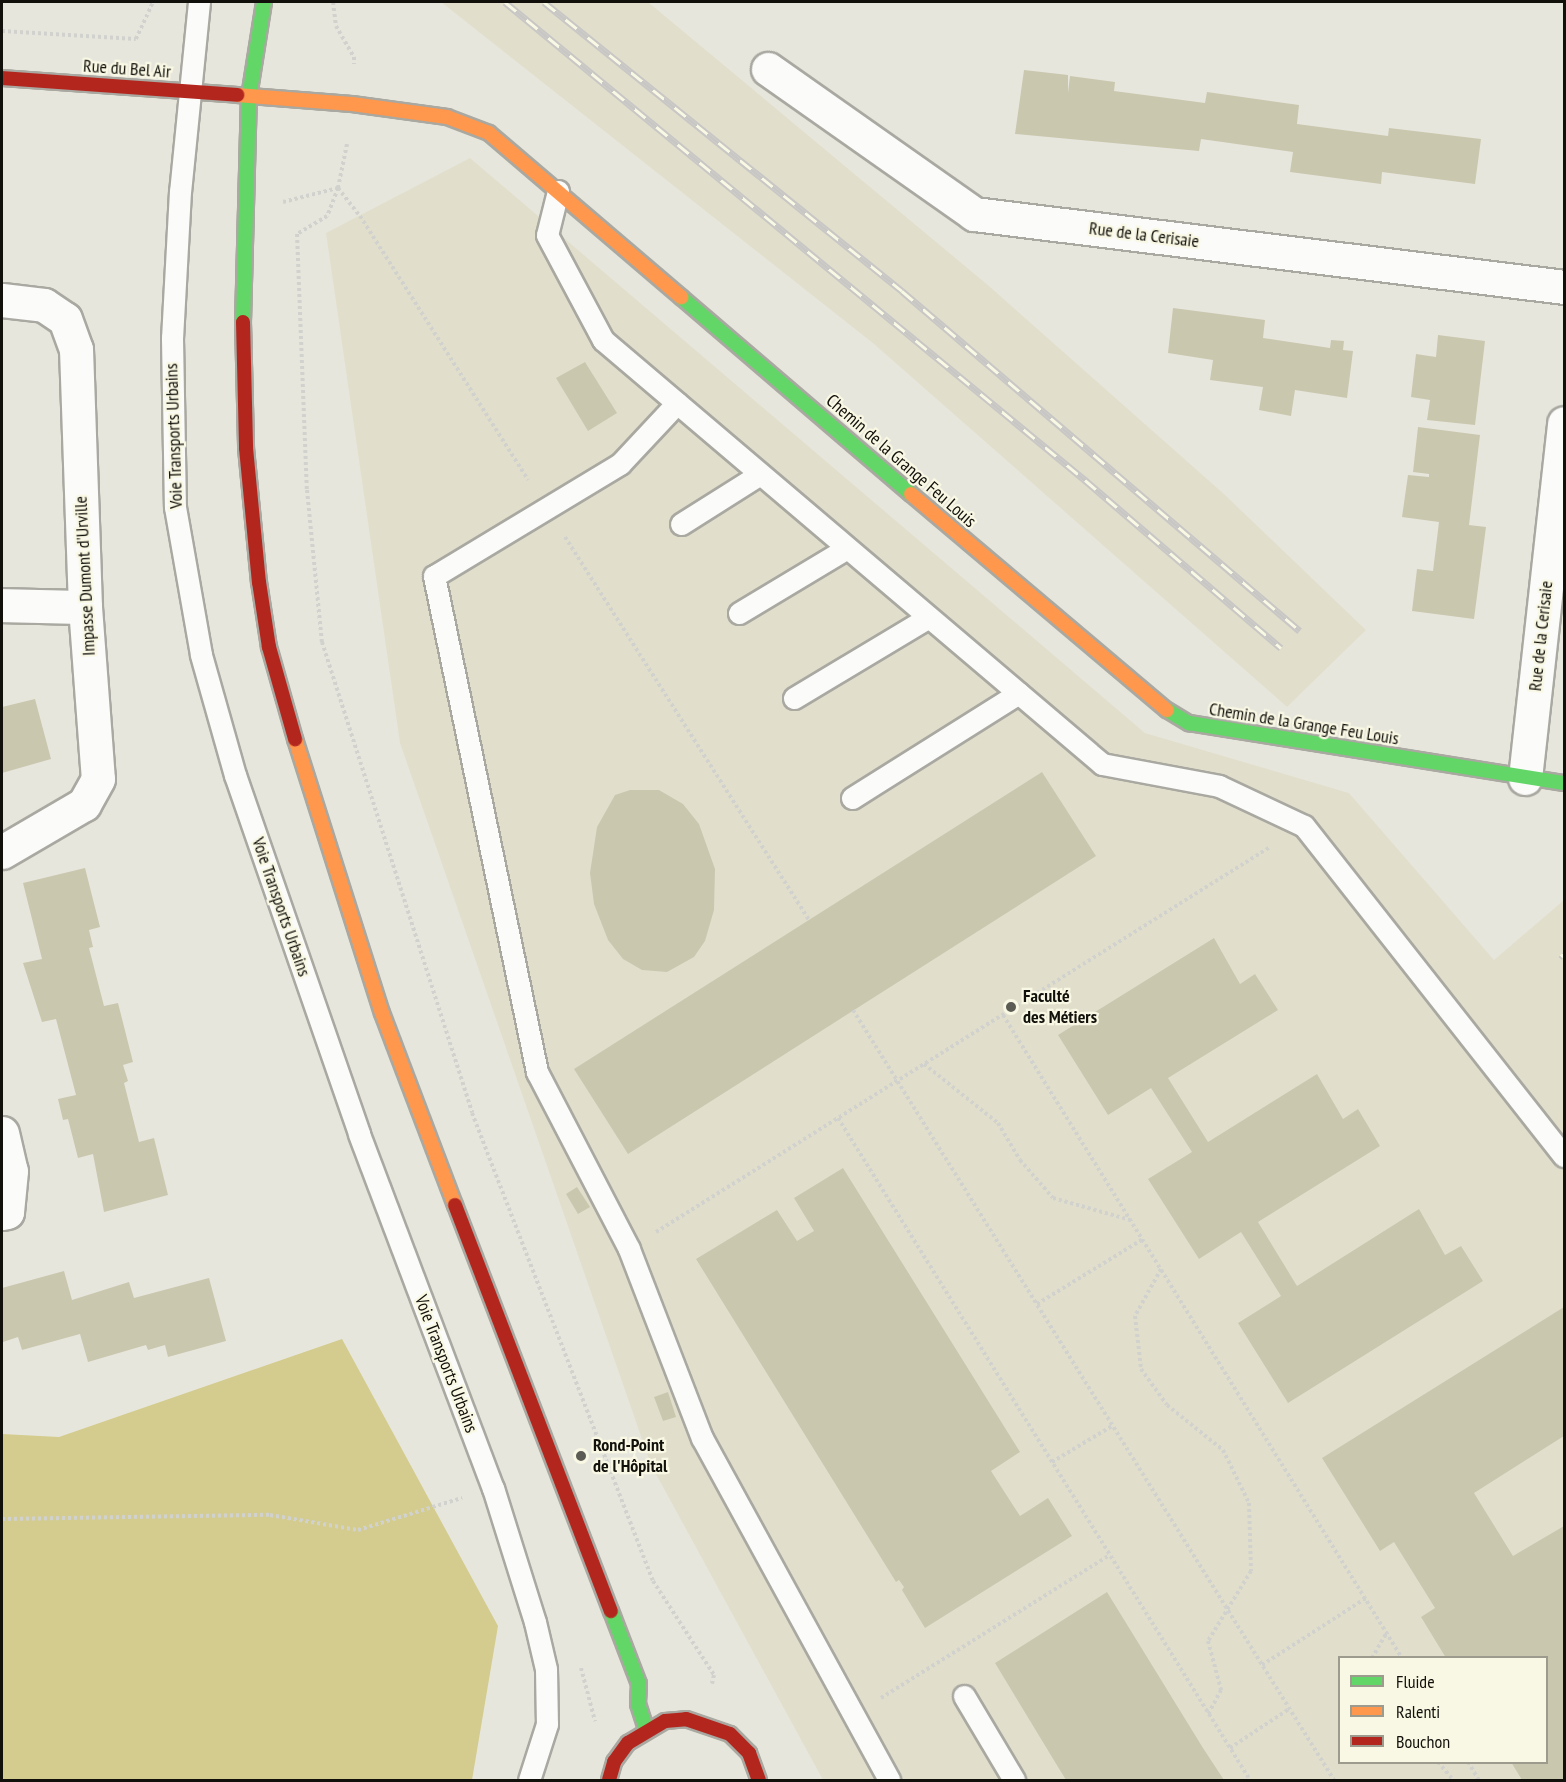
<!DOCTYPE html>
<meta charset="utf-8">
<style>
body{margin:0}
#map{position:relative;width:1566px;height:1782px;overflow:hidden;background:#e7e6dc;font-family:"PT Sans Narrow",sans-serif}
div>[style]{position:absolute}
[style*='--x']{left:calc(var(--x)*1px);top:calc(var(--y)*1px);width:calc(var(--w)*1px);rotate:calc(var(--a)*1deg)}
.built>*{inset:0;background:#e1dfcc}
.forest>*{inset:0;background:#d3cc8e}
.building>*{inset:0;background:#cac7af}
.path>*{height:4px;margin-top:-2px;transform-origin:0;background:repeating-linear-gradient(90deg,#d1d1ce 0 3px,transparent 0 6px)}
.roads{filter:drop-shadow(2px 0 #a9a8a1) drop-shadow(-2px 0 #a9a8a1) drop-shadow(0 2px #a9a8a1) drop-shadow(0 -2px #a9a8a1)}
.lane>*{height:21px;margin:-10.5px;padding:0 10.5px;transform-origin:10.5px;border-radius:10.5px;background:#fbfbfa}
.street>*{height:33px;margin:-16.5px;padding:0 16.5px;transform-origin:16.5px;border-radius:16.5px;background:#fbfbfa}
.fast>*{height:14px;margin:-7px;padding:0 7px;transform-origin:7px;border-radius:7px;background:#63d668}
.slow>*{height:14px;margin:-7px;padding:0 7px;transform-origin:7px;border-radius:7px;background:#ff974d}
.jam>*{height:14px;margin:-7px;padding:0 7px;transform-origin:7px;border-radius:7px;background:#b3261e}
.rail>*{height:7px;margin-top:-3.5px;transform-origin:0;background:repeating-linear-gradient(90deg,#f9f8e4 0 14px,#c8c7c5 0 28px);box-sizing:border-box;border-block:2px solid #c8c7c5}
.dots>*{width:16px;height:16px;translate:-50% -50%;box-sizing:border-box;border:3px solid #f9f8e4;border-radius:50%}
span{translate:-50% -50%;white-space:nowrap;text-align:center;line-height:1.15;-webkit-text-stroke:4.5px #f9f8e4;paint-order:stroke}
.street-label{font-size:18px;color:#11100a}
.poi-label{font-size:18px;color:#11100a;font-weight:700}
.left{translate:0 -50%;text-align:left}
.frame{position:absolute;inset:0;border:3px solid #11100a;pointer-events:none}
.legend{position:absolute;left:1338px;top:1656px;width:210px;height:108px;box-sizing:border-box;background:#f9f8e4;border:2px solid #9c9b8d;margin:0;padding:8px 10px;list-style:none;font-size:18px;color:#11100a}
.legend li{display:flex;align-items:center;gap:12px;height:30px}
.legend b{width:30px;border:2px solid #9c9b8d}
</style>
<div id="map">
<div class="built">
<div style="clip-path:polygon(441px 2px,648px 2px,989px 286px,1224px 494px,1366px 630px,1287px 707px,874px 344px)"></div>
<div style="clip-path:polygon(evenodd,470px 158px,1145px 733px,1349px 793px,1494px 960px,1564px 900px,1564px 1780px,823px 1780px,651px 1465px,400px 743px,326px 233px,470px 158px,1340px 1658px,1546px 1658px,1546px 1762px,1340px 1762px,1340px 1658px)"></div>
</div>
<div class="forest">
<div style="clip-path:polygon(342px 1339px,498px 1626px,472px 1780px,2px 1780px,2px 1434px,59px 1437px)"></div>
</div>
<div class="building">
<div style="clip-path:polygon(1024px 70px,1068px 75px,1068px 93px,1070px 76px,1115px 82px,1114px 91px,1205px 103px,1207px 92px,1299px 105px,1297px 124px,1388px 136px,1389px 128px,1481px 139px,1475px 184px,1382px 172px,1381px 184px,1290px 172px,1293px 152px,1201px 139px,1199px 151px,1015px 134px)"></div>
<div style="clip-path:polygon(1173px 308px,1265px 320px,1263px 338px,1330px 348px,1331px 340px,1344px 341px,1343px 350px,1353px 351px,1347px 398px,1295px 390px,1291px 416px,1259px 410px,1263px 387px,1210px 380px,1213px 360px,1168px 353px)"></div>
<div style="clip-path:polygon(1438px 335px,1485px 341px,1475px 425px,1427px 420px,1430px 400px,1411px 397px,1416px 354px,1436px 357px)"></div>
<div style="clip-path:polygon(585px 362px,617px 413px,588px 431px,556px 378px)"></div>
<div style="clip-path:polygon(1418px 427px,1480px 435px,1469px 525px,1486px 527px,1474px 619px,1412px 611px,1417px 569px,1433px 571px,1439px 522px,1402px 517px,1408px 475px,1429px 477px,1429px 474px,1413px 472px)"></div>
<div style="clip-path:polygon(35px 699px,51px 759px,2px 773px,2px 707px)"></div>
<div style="clip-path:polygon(1042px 772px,1096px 856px,628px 1154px,574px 1069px)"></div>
<div style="clip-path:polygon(630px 790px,659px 790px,683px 804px,699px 824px,715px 869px,714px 910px,705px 941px,694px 957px,667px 972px,642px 970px,623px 959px,608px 940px,594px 904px,590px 873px,597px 827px,615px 795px)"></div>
<div style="clip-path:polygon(85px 868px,100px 927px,89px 930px,93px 947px,89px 948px,104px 1006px,118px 1003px,133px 1062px,123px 1065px,128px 1081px,124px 1083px,139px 1142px,154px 1138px,168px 1195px,104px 1212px,93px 1154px,78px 1158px,68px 1119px,63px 1120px,58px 1099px,76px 1095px,56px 1019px,42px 1022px,23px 963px,42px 959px,23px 883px)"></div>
<div style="clip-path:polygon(1214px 938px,1240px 984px,1255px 974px,1278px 1010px,1168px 1078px,1208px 1142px,1317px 1074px,1343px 1119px,1358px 1109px,1380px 1146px,1258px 1222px,1297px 1286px,1419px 1209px,1445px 1255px,1461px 1246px,1483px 1281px,1288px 1403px,1238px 1323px,1281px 1296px,1241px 1232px,1199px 1259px,1148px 1179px,1192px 1152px,1151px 1088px,1108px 1115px,1058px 1035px)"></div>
<div style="clip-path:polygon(843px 1168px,1020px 1452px,991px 1471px,1020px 1516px,1048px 1498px,1072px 1536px,925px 1628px,902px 1590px,904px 1587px,899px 1580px,896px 1582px,696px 1259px,777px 1210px,797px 1241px,814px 1231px,794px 1198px)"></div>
<div style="clip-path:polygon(577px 1187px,590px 1207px,578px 1214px,566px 1194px)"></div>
<div style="clip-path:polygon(64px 1271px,72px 1300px,129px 1282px,134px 1298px,209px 1278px,226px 1341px,168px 1357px,165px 1345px,148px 1350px,146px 1345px,88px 1362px,80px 1334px,22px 1350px,18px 1337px,3px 1342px,2px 1288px)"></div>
<div style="clip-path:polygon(1564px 1307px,1564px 1436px,1474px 1493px,1513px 1556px,1564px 1526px,1564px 1780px,1522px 1780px,1511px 1762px,1546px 1762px,1546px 1658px,1446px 1658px,1421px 1617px,1435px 1608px,1394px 1542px,1380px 1551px,1322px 1458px)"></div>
<div style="clip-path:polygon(668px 1392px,676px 1417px,663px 1421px,654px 1397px)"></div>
<div style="clip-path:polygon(1107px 1592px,1203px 1748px,1224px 1780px,1066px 1780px,1058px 1767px,995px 1663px)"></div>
</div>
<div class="path">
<div style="--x:333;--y:2;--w:24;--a:83"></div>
<div style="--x:336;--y:26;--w:36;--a:60"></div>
<div style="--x:354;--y:57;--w:7;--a:90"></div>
<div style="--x:2;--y:31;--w:134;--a:3.4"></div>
<div style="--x:136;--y:39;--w:41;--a:-65.3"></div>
<div style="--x:347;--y:144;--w:45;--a:101.6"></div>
<div style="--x:338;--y:188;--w:30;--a:111"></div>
<div style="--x:327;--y:216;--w:35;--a:149"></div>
<div style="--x:297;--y:234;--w:256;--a:87.8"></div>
<div style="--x:307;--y:490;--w:153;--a:84.4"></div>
<div style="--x:322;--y:642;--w:494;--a:72.3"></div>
<div style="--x:472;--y:1113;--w:502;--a:68.86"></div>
<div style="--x:653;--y:1581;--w:112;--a:57"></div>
<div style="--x:714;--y:1675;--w:9;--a:103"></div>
<div style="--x:283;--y:202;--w:57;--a:-14.3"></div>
<div style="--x:338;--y:188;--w:36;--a:52"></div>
<div style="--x:360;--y:216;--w:313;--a:57.5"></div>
<div style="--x:565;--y:537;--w:454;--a:57.5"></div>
<div style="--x:853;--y:1010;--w:908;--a:58.01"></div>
<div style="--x:1003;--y:1015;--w:757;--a:58.18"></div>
<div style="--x:924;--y:1064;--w:95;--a:38.6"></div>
<div style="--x:998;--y:1123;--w:43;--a:59.3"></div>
<div style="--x:1020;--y:1160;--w:50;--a:49"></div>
<div style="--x:1053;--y:1198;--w:80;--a:15.9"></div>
<div style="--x:838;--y:1118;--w:780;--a:58.1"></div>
<div style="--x:656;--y:1232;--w:725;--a:-32.09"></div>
<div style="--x:1161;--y:1269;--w:54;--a:119"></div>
<div style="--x:1135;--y:1316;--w:53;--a:83.5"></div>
<div style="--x:1141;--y:1369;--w:44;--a:54.2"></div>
<div style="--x:1167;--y:1405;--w:72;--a:38.8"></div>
<div style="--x:1223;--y:1450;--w:59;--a:63.9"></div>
<div style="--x:1249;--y:1503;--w:68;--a:88.3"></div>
<div style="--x:1251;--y:1571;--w:82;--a:121.6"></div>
<div style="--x:1208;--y:1641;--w:51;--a:75.1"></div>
<div style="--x:1221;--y:1690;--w:27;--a:118"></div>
<div style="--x:1037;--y:1304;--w:124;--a:-31.5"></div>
<div style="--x:1052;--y:1462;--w:70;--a:-31"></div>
<div style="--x:2;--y:1519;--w:268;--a:-0.9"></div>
<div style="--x:270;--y:1515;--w:89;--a:9.7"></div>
<div style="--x:358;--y:1530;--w:109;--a:-17.1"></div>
<div style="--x:1372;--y:1658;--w:30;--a:-60"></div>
<div style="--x:1262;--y:1665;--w:124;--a:-32.8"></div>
<div style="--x:581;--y:1668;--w:55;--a:75.2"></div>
<div style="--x:881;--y:1698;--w:270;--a:-32"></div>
<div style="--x:1230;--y:1748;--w:71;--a:-33.5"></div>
<div style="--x:1438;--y:1762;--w:23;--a:50"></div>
<div style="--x:1468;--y:1762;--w:21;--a:59"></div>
</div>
<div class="roads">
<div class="lane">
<div style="--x:199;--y:2;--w:190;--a:95.7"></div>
<div style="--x:180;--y:191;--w:147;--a:93.1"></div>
<div style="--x:172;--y:338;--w:169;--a:89"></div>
<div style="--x:175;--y:507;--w:150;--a:80"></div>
<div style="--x:201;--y:655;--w:125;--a:74.2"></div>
<div style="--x:235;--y:775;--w:380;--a:70.9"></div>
<div style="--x:359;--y:1134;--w:379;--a:69.3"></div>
<div style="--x:493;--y:1488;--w:140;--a:72.6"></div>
<div style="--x:535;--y:1622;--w:48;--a:76.8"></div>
<div style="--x:546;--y:1669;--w:55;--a:89"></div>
<div style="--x:547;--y:1724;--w:59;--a:107.8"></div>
<div style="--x:558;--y:191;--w:45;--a:104"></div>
<div style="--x:547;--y:235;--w:119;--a:61.9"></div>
<div style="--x:603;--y:340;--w:655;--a:40.35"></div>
<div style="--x:1102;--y:764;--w:119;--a:10.6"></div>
<div style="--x:1219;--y:786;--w:94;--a:25.2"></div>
<div style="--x:1304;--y:826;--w:420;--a:51.8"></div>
<div style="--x:677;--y:403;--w:83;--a:133.1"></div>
<div style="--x:620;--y:464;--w:217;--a:148.9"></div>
<div style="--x:434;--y:576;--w:507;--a:78.27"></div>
<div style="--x:537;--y:1072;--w:199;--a:62.5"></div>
<div style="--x:629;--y:1249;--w:203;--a:68.9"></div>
<div style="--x:702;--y:1438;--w:390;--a:61.3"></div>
<div style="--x:681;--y:524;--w:93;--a:-32.3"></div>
<div style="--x:739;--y:613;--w:126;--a:-31"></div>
<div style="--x:794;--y:698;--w:157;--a:-31"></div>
<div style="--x:852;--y:798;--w:197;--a:-32.2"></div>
<div style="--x:964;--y:1696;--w:98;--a:59.2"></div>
</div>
<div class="street">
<div style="--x:768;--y:69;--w:252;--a:35.1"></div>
<div style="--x:974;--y:214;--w:594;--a:7.05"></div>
<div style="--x:2;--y:300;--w:42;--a:6.8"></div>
<div style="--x:44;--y:305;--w:25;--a:34"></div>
<div style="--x:65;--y:319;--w:32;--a:70"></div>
<div style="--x:76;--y:349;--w:258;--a:88"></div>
<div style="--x:85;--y:607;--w:172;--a:85.7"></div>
<div style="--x:98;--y:779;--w:29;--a:119"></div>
<div style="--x:84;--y:804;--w:95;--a:149.7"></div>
<div style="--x:2;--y:605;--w:83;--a:1.4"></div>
<div style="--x:1525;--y:778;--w:357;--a:-83.7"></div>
<div style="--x:2;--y:1133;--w:39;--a:77"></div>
<div style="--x:11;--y:1171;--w:41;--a:95.6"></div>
<div style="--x:7;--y:1212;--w:5;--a:169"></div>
</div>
<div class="fast">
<div style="--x:681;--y:297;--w:303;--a:40.6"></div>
<div style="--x:243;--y:322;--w:225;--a:-88.5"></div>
<div style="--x:249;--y:97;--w:96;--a:-81"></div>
<div style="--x:1167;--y:710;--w:26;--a:31"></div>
<div style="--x:1189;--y:723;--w:380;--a:9.1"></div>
<div style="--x:611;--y:1611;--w:78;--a:69"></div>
<div style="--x:639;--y:1684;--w:20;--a:93"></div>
<div style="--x:638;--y:1704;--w:26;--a:72"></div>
</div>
<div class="slow">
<div style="--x:237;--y:95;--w:115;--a:4.5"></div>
<div style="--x:352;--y:104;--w:96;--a:7.8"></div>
<div style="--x:447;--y:117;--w:45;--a:20.9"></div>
<div style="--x:489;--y:133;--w:253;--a:40.5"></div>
<div style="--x:911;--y:494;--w:335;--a:40.2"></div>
<div style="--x:295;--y:739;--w:287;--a:72.4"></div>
<div style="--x:382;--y:1013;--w:205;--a:69.2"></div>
</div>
<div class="jam">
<div style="--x:2;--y:78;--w:236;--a:4.1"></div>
<div style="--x:243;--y:322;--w:126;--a:88.6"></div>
<div style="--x:246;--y:448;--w:135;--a:84.5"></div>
<div style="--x:259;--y:582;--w:66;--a:81.3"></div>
<div style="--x:269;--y:647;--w:96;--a:74.2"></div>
<div style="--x:455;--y:1205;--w:435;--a:69"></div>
<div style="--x:609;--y:1780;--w:19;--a:-74"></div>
<div style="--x:614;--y:1762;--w:24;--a:-54"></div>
<div style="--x:628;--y:1743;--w:43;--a:-30.7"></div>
<div style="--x:665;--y:1721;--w:21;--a:-5"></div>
<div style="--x:686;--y:1719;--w:46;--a:18.8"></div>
<div style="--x:730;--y:1734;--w:27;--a:45"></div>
<div style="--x:749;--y:1753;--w:29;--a:70"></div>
</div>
</div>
<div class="rail">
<div style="--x:505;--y:2;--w:752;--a:39.49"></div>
<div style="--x:1085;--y:480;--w:258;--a:40.6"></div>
<div style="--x:544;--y:2;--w:460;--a:38.9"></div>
<div style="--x:902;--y:291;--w:523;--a:40.51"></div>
<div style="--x:1561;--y:954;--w:4;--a:45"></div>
</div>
<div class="dots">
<div style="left:1011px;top:1007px;background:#5c5b54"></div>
<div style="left:581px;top:1456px;background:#5c5b54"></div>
</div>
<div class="street-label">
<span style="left:127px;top:69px;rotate:4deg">Rue du Bel Air</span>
<span style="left:1144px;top:235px;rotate:7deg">Rue de la Cerisaie</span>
<span style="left:174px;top:436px;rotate:-92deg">Voie Transports Urbains</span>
<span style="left:901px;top:461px;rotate:41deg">Chemin de la Grange Feu Louis</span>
<span style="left:85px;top:576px;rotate:-93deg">Impasse Dumont d'Urville</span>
<span style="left:1541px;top:636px;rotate:-84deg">Rue de la Cerisaie</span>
<span style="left:1304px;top:724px;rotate:9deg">Chemin de la Grange Feu Louis</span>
<span style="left:281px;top:907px;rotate:71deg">Voie Transports Urbains</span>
<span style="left:446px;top:1364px;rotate:69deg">Voie Transports Urbains</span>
</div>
<div class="poi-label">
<span class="left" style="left:1023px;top:1007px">Faculté<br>des Métiers</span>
<span class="left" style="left:593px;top:1456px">Rond-Point<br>de l'Hôpital</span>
</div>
<div class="frame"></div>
<ul class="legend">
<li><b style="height:8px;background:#63d668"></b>Fluide</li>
<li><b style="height:8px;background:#ff974d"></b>Ralenti</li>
<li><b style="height:8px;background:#b3261e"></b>Bouchon</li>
</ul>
</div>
